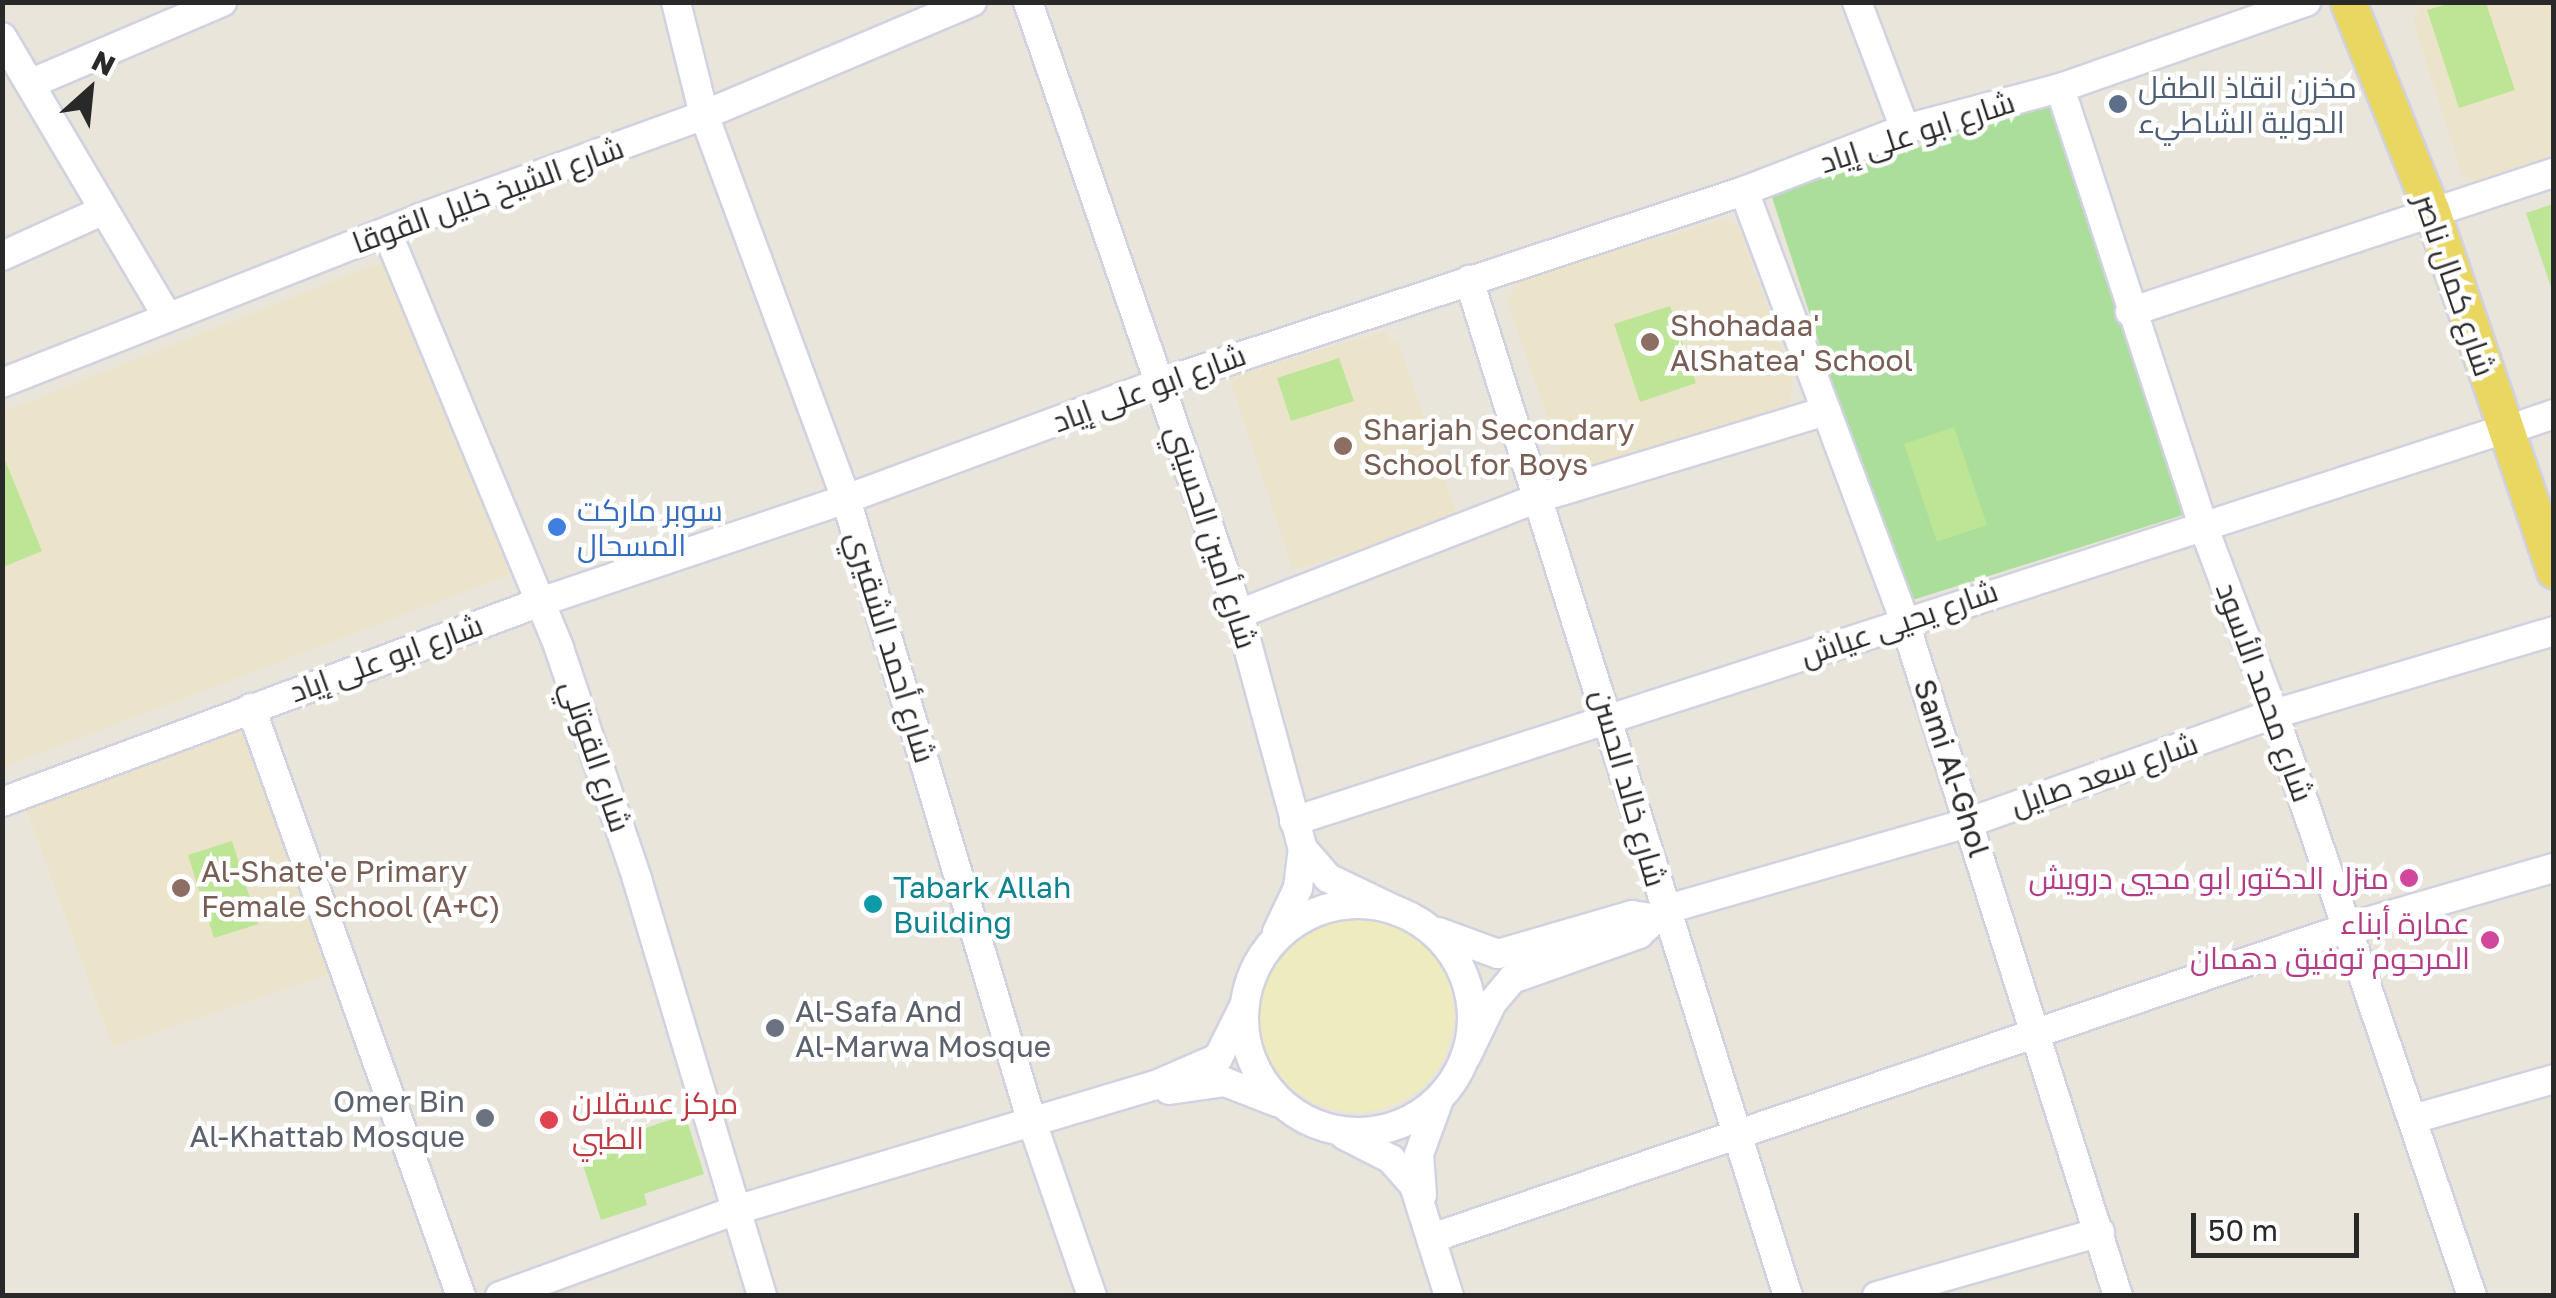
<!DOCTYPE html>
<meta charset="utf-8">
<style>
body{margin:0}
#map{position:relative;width:2556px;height:1298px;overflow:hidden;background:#eae5db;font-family:"Golos Text",Cairo,sans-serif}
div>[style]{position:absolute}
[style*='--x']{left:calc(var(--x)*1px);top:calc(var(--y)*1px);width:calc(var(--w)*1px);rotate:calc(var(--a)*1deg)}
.education>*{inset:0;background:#ebe4cb}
.green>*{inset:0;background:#aade9a}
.sand>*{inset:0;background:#eeecbf}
.round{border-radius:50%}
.pitch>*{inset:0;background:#bce596}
.roads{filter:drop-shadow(2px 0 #d0d2e1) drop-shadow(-2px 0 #d0d2e1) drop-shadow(0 2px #d0d2e1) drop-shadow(0 -2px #d0d2e1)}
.minor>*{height:28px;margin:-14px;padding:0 14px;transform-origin:14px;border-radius:14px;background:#fff}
.minor>.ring{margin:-14px;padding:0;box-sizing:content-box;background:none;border:28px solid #fff;border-radius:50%}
.major>*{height:35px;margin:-17.5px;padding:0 17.5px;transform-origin:17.5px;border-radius:17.5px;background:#e9d762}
.dots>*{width:28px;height:28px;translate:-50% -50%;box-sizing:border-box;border:5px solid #fff;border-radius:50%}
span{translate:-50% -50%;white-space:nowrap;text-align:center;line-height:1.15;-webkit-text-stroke:9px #fff;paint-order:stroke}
.service-label{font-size:30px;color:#4e5e75}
.left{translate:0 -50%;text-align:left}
.street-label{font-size:30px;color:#292929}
.education-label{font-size:30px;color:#785e54}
.shop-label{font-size:30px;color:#366cbe}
.hotel-label{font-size:30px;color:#b23c85}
.right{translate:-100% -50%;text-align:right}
.culture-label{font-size:30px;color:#0d838f}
.worship-label{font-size:30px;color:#5b616d}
.health-label{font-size:30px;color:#be3a42}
.frame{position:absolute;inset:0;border:5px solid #292929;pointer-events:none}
.north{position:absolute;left:40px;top:40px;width:100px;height:100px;-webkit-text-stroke:8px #fff;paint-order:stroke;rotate:27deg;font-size:28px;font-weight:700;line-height:40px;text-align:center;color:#292929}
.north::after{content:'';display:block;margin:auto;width:35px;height:45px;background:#292929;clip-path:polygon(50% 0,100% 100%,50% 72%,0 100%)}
.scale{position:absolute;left:2191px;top:1213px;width:168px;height:45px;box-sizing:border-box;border:5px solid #292929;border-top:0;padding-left:12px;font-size:30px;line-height:35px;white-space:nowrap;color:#292929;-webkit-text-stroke:8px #fff;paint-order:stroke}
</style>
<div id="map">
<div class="education">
<div style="clip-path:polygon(2421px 3px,2553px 3px,2553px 161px,2481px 184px,2462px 175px,2413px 21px)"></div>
<div style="clip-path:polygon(1720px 220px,1739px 226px,1793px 382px,1788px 408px,1585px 469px,1563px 461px,1507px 302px,1519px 280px)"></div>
<div style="clip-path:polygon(389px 259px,513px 573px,3px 767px,3px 412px)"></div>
<div style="clip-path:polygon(1386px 331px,1390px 343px,1398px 341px,1457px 516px,1293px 571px,1229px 376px)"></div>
<div style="clip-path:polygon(235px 724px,259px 733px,333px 973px,113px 1047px,24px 803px)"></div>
</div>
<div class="green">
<div style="clip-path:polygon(2054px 104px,2186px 514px,1903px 603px,1771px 194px)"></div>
</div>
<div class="sand">
<div class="round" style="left:1258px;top:916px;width:196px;height:196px"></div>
</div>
<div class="pitch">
<div style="clip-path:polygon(2452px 3px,2486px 3px,2515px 90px,2459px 108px,2427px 10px)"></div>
<div style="clip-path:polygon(2553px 204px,2554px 204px,2553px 293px,2526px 213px)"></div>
<div style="clip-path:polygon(1670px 306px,1696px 383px,1640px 402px,1614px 324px)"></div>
<div style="clip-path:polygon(1339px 358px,1354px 401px,1291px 421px,1277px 378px)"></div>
<div style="clip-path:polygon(1954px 427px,1987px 525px,1937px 542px,1904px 444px)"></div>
<div style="clip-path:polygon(5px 460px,42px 551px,3px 567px,2px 461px)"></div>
<div style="clip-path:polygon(232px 841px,258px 924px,214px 938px,188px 855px)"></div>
<div style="clip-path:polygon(685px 1115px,704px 1174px,644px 1194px,647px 1205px,601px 1220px,578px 1150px)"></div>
</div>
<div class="roads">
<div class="minor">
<div style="--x:676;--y:2;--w:116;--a:76.1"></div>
<div style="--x:704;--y:115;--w:409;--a:69.7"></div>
<div style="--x:846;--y:499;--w:647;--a:73.39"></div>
<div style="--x:1031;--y:1119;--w:187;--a:71"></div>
<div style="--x:1028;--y:2;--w:647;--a:70.98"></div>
<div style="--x:1239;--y:614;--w:244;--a:74.8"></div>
<div style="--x:1303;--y:849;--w:38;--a:49"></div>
<div style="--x:1328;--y:878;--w:76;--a:25.6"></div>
<div style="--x:1857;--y:2;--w:136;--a:69.3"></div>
<div style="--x:2;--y:37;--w:324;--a:59.4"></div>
<div style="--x:32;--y:83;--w:207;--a:-23.1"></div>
<div style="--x:2060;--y:88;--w:458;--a:71.9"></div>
<div style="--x:2202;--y:523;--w:204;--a:69.3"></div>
<div style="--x:2274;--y:714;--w:615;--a:71.21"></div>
<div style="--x:1744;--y:191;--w:458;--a:69.5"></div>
<div style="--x:1904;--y:620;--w:709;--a:72.43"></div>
<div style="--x:387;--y:232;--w:450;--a:67.5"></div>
<div style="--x:559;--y:648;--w:244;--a:71.3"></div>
<div style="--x:637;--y:879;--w:435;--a:73.3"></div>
<div style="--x:2;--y:256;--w:112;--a:-24.3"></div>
<div style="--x:1469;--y:280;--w:1065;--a:72.57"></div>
<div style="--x:2130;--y:312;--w:446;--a:-18.2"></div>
<div style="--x:2;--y:383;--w:449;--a:-21.5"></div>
<div style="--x:420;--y:218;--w:302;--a:-19.9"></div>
<div style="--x:704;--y:115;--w:291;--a:-22.9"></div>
<div style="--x:2525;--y:424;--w:31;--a:-19"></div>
<div style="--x:1239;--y:614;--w:324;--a:-21.2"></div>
<div style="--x:1541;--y:497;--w:298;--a:-16.8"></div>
<div style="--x:251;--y:708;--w:624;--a:70.35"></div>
<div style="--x:2;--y:802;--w:577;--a:-20.38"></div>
<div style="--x:543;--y:601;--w:320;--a:-18.6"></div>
<div style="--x:846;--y:499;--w:338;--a:-20.3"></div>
<div style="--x:1163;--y:382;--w:612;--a:-18.2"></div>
<div style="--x:1744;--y:191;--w:173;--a:-21.1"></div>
<div style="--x:1905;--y:129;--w:160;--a:-14.8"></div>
<div style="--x:2060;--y:88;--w:261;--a:-19.3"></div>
<div style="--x:1294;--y:821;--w:1273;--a:-17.94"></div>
<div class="ring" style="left:1244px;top:904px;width:200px;height:200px"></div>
<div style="--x:1277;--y:932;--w:49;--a:-64.5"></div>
<div style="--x:1298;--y:888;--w:39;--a:-83"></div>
<div style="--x:1438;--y:932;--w:64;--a:20.1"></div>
<div style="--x:1498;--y:954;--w:140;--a:-16.2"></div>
<div style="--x:1632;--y:915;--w:24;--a:9"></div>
<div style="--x:1466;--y:1057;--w:60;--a:-64.3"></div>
<div style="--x:1492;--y:1003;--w:31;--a:-50"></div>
<div style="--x:1512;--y:979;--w:135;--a:-19.5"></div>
<div style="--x:1639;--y:934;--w:35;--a:-44"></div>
<div style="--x:1664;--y:910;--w:318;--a:-16"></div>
<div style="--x:1970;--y:822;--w:323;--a:-19.6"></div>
<div style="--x:2274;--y:714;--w:292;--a:-16.5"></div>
<div style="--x:1169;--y:1090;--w:57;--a:-8.1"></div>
<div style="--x:1225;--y:1082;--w:55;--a:21.4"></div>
<div style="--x:2413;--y:1119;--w:147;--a:-15.8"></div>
<div style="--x:1344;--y:1135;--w:53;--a:27.1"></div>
<div style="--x:1391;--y:1159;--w:35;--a:49"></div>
<div style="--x:1414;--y:1185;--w:116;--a:72.5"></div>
<div style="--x:1422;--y:1195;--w:41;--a:-94.2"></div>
<div style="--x:1419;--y:1154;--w:55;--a:-69.9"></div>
<div style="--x:1432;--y:1238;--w:968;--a:-18.73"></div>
<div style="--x:2349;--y:927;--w:213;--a:-16.1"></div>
<div style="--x:500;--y:1296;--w:251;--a:-20"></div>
<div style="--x:736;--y:1210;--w:435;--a:-16.6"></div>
<div style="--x:1153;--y:1086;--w:71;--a:-23.3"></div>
<div style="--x:1218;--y:1058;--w:60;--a:-63.4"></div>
<div style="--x:1877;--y:1296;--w:232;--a:-16"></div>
</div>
<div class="major">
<div style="--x:2348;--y:2;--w:226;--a:68.2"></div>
<div style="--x:2432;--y:212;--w:379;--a:71.2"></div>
</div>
</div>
<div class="dots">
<div style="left:2118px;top:104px;background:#5c6f8a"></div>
<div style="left:1650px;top:342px;background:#8d6e63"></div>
<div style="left:1343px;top:446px;background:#8d6e63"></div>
<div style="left:557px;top:527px;background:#3f7fe0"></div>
<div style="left:2409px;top:878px;background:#d1479c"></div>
<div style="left:181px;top:888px;background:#8d6e63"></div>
<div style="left:873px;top:904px;background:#0f9aa8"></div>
<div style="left:2490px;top:940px;background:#d1479c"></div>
<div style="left:775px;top:1028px;background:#6b7280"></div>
<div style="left:485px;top:1118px;background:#6b7280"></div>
<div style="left:549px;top:1120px;background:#e0444e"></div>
</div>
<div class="service-label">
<span class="left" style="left:2138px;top:104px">مخزن انقاذ الطفل<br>الدولية الشاطيء</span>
</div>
<div class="street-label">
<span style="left:1917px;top:132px;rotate:-18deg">شارع ابو على إياد</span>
<span style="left:488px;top:195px;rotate:-20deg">شارع الشيخ خليل القوقا</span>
<span style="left:2455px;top:285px;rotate:71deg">شارع كمال ناصر</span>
<span style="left:1149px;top:388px;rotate:-20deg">شارع ابو على إياد</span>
<span style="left:1212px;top:537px;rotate:72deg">شارع أمين الحسيني</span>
<span style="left:1899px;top:623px;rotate:-19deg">شارع يحيى عياش</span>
<span style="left:891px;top:647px;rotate:73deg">شارع أحمد الشقيري</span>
<span style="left:386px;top:658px;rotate:-20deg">شارع ابو على إياد</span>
<span style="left:2265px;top:692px;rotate:70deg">شارع محمد الأسود</span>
<span style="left:596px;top:756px;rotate:71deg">شارع القوتلي</span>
<span style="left:1952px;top:768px;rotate:72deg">Sami Al-Ghol</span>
<span style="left:2104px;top:774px;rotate:-19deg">شارع سعد صايل</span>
<span style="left:1629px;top:788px;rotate:74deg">شارع خالد الحسن</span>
</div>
<div class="education-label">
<span class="left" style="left:1670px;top:342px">Shohadaa'<br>AlShatea' School</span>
<span class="left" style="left:1363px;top:446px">Sharjah Secondary<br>School for Boys</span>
<span class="left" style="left:201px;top:888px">Al-Shate'e Primary<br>Female School (A+C)</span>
</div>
<div class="shop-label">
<span class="left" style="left:577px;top:527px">سوبر ماركت<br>المسحال</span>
</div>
<div class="hotel-label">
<span class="right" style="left:2389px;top:878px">منزل الدكتور ابو محيي درويش</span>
<span class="right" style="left:2470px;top:940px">عمارة أبناء<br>المرحوم توفيق دهمان</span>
</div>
<div class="culture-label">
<span class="left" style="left:893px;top:904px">Tabark Allah<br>Building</span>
</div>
<div class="worship-label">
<span class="left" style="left:795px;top:1028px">Al-Safa And<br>Al-Marwa Mosque</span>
<span class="right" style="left:465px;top:1118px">Omer Bin<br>Al-Khattab Mosque</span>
</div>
<div class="health-label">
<span class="left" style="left:572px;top:1120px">مركز عسقلان<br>الطبي</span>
</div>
<div class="frame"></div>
<div class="north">N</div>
<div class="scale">50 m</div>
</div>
